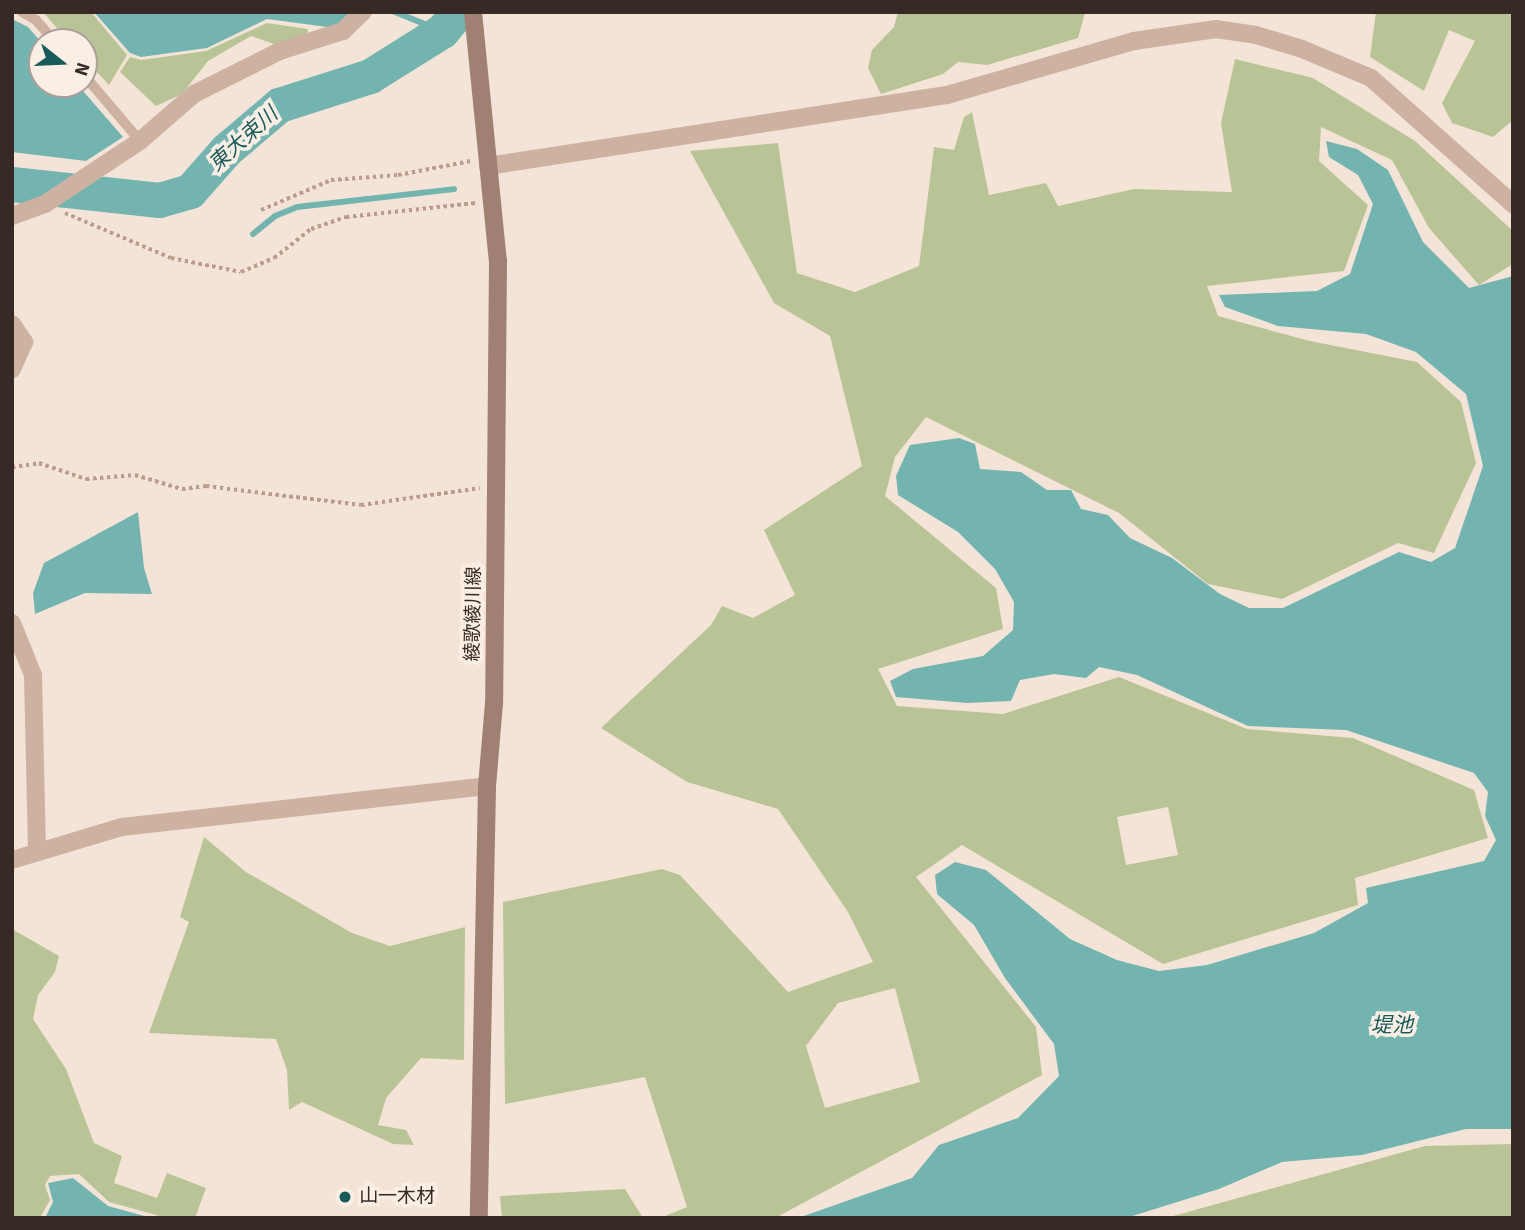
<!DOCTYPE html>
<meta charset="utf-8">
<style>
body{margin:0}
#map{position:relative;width:1525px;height:1230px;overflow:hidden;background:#f4e4d7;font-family:"Source Sans 3","Noto Sans JP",sans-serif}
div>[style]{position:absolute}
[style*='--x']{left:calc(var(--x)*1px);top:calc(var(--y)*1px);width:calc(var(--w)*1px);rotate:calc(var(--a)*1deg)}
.green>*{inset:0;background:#b9c496}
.water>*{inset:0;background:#74b4b0}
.stream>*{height:6px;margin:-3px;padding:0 3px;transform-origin:3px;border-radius:3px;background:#74b4b0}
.river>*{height:35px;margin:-17.5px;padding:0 17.5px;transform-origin:17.5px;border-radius:17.5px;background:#74b4b0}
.path>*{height:3.5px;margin-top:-1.75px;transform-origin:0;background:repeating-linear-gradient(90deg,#b99c8c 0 3.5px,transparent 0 7px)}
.lane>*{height:10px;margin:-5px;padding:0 5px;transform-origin:5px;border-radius:5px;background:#cdb2a2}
.street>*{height:18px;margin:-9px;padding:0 9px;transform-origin:9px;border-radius:9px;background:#cdb2a2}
.secondary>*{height:18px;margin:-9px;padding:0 9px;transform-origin:9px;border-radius:9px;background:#a18074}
.dots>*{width:19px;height:19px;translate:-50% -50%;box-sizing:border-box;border:4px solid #fbeee4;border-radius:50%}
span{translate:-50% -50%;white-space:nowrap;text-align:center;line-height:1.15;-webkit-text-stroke:7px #fbeee4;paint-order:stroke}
.street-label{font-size:19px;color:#372925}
.poi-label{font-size:19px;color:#372925}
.left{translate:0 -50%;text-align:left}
.water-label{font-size:21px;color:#175c5b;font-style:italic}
.frame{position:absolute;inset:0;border:14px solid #372925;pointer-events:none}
.north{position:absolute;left:28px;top:28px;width:70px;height:70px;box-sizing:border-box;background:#fbeee4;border:2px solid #ad9f98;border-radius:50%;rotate:108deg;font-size:19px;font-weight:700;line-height:28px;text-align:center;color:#372925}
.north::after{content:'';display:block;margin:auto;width:24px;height:32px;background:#175c5b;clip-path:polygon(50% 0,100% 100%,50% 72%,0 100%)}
</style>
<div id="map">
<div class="green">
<div style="clip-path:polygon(43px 12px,91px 12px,127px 55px,109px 85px,84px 58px,84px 42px,69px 42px)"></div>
<div style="clip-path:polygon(898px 12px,1085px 12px,1085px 13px,1078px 38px,987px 65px,958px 62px,943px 74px,881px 94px,868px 68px,872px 50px,894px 27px)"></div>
<div style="clip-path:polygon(1376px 12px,1513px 12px,1513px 120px,1493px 137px,1452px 123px,1442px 103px,1475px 41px,1449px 30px,1424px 91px,1370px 57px)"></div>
<div style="clip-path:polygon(267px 23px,308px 29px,307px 35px,274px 44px,251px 36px,208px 61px,182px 94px,156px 106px,120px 72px,130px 57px,141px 60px,206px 51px)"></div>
<div style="clip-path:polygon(evenodd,1235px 59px,1313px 78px,1415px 141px,1513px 231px,1513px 264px,1479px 285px,1429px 228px,1392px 160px,1321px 127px,1319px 161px,1368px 205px,1344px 271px,1207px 286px,1218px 316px,1310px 341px,1417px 362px,1461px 402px,1476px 463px,1434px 553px,1398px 543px,1282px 599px,1208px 584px,1119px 513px,926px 417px,895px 457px,885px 496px,996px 588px,1003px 629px,878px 669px,897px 706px,1003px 714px,1119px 677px,1247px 729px,1353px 738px,1474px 790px,1488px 838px,1355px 878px,1358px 905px,1163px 964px,962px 845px,916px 877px,1036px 1027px,1042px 1075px,775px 1218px,660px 1218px,687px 1207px,645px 1077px,505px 1104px,503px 902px,662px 869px,680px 875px,788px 992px,873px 962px,848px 912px,778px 809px,687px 782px,601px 728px,711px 625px,722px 606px,753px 618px,795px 595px,764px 530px,862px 466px,830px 336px,774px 303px,690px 151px,778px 143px,797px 273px,855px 292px,919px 266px,934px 147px,954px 150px,964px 117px,972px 112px,989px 195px,1046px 183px,1058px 206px,1134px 189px,1232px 192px,1221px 123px,1235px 59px,1168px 807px,1178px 855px,1126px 865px,1117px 817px,1168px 807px,1235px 59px,895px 988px,920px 1082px,825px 1108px,806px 1046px,838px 1003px,895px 988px)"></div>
<div style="clip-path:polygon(204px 837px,246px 872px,352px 933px,390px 946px,465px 927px,464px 1060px,421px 1058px,386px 1098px,378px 1125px,406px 1130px,414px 1145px,393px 1144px,302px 1102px,289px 1110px,287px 1070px,276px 1039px,149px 1033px,189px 922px,180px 917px)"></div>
<div style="clip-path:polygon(12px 929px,59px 956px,55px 972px,38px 995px,33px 1019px,66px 1069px,94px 1143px,122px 1156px,114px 1183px,157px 1198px,167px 1173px,206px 1188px,195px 1218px,167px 1218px,109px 1202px,79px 1174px,50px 1176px,45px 1185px,50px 1200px,40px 1218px,12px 1218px)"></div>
<div style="clip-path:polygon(1513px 1144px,1513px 1218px,1166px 1218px,1425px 1146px)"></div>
<div style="clip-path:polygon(625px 1189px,643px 1218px,502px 1218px,500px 1196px)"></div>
</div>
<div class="water">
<div style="clip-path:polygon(94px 12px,350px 12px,335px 28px,267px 19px,207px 48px,141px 57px,130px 53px)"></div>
<div style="clip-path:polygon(12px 19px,28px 27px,42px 43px,42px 84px,77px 84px,123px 137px,86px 161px,12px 152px)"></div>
<div style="clip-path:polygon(1326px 141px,1357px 149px,1388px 170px,1423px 242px,1469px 288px,1513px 276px,1513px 1129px,1466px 1129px,1362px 1155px,1282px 1162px,1219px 1189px,1126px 1218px,798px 1218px,912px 1178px,939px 1145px,1018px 1118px,1059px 1076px,1054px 1044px,1005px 978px,974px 925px,937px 894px,935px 875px,955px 862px,986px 870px,1070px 939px,1117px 960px,1159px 971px,1207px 965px,1314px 933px,1368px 903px,1366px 888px,1484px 861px,1496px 840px,1485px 816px,1488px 792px,1474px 773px,1346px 730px,1248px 726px,1137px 675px,1099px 667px,1086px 678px,1054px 674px,1020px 680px,1011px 701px,967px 703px,896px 697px,890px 681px,913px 669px,983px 656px,1013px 630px,1014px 602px,995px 569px,958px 532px,898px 495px,896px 476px,910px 445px,959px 438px,975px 444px,980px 469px,1021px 472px,1047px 490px,1071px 490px,1081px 509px,1108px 515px,1130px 538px,1172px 558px,1220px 594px,1249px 608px,1283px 608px,1399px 552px,1431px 562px,1455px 548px,1483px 466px,1466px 394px,1416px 352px,1366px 334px,1278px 326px,1225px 307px,1219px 295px,1317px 291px,1350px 274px,1373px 204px,1358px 175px,1329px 157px)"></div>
<div style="clip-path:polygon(138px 512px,144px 568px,152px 594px,85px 593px,35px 614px,33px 593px,44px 563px)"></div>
<div style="clip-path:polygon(73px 1178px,108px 1206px,152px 1218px,45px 1218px,53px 1202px,48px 1183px)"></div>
</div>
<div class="stream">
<div style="--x:395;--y:12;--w:51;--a:22"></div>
<div style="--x:253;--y:234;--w:28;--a:-39"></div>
<div style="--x:275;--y:216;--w:24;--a:-22"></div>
<div style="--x:297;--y:207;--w:158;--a:-6.5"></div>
</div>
<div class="river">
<div style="--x:12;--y:184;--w:148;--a:6.2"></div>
<div style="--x:159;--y:200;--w:32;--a:-16"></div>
<div style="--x:190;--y:191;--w:55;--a:-48.7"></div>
<div style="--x:226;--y:150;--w:70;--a:-40.3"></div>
<div style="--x:279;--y:105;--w:96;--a:-17.7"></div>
<div style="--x:370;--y:76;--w:85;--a:-32"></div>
<div style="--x:442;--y:31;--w:25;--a:-50"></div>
</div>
<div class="path">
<div style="--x:261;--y:210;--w:76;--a:-23.2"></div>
<div style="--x:331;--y:180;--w:67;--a:-4.3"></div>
<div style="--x:398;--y:175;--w:74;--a:-10.9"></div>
<div style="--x:65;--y:213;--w:115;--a:23"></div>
<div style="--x:171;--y:258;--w:71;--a:11.3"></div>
<div style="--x:241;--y:272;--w:36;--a:-23"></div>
<div style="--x:274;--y:258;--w:47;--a:-38.1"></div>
<div style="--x:311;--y:229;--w:37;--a:-19"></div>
<div style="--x:346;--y:217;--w:131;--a:-6.1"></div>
<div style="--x:12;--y:467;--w:27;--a:-8"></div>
<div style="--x:39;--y:463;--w:50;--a:18.8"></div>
<div style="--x:86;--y:479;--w:49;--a:-4.7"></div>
<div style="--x:135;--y:475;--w:49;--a:16.6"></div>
<div style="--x:182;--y:489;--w:24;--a:-7"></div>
<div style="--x:206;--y:486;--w:156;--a:7"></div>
<div style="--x:361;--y:505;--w:120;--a:-8.1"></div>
</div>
<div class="lane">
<div style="--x:22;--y:12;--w:16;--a:30"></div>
<div style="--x:36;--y:20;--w:29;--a:49"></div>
<div style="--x:84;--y:75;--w:87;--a:49.7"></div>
</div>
<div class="street">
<div style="--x:488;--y:166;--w:464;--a:-8.8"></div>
<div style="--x:947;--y:95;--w:195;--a:-16.1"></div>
<div style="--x:1134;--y:41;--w:83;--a:-8.3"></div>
<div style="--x:1216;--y:29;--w:40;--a:8.5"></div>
<div style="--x:1256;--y:35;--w:48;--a:16.9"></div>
<div style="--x:1302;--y:49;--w:75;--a:22.8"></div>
<div style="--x:1371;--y:78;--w:190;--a:41.6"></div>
<div style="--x:12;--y:216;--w:35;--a:-20"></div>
<div style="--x:45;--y:204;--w:114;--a:-33.6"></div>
<div style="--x:140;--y:141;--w:72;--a:-41"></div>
<div style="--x:194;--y:94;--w:96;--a:-26.6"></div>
<div style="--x:280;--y:51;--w:66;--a:-17.6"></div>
<div style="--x:343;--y:31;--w:28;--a:-44"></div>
<div style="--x:12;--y:324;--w:22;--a:56"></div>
<div style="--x:24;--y:342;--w:30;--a:114"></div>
<div style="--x:12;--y:623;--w:56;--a:68"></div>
<div style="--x:33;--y:675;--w:177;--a:88.7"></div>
<div style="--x:12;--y:860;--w:115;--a:-16.7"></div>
<div style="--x:122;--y:827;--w:367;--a:-6.4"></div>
</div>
<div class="secondary">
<div style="--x:473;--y:12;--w:250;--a:84.3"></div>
<div style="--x:498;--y:261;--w:442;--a:90.5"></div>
<div style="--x:494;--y:703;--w:83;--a:94.8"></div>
<div style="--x:487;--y:786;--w:432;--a:91.1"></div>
</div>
<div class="dots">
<div style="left:345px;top:1197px;background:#175c5b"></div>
</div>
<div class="street-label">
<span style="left:474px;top:614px;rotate:-89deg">綾歌綾川線</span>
</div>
<div class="poi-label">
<span class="left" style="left:359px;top:1197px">山一木材</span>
</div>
<div class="water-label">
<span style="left:243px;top:139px;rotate:-42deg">東大束川</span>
<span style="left:1392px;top:1025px">堤池</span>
</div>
<div class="frame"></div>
<div class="north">N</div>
</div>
